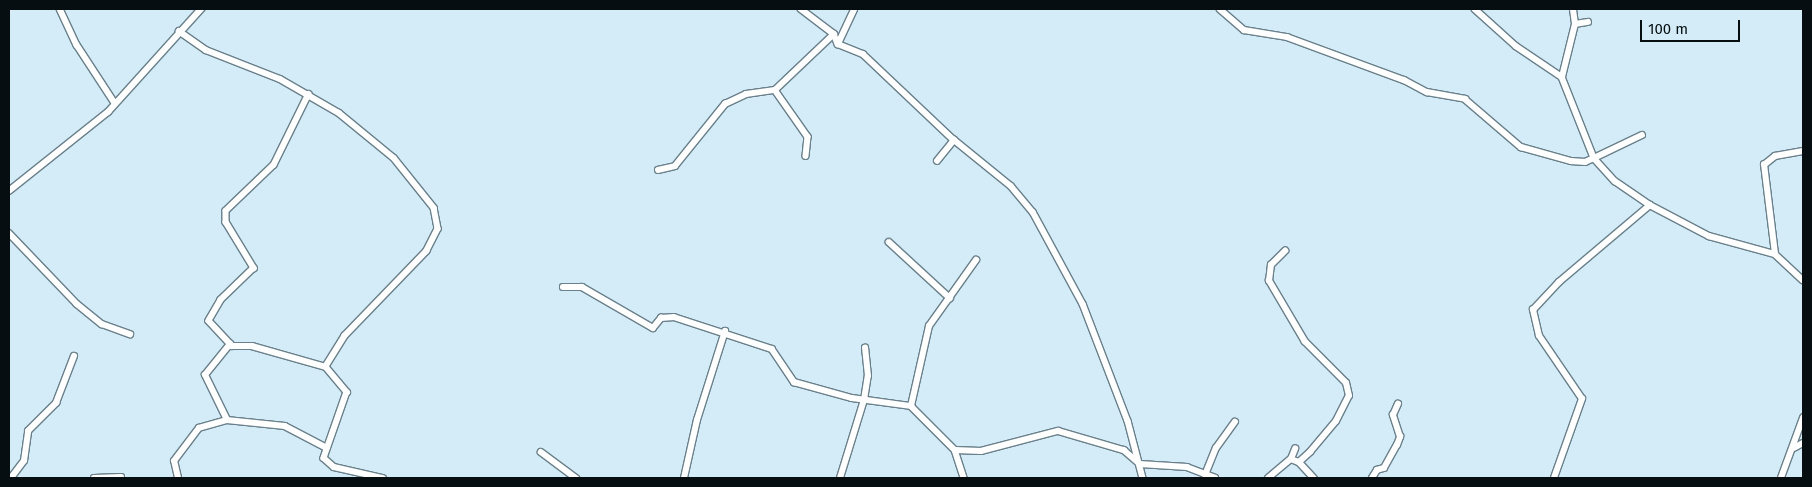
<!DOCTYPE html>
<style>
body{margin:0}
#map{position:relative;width:1812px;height:487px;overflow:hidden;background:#d3ecf7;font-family:"Fira Sans",sans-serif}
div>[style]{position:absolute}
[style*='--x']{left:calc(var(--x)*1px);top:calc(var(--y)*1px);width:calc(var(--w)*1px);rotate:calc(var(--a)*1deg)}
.roads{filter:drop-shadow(1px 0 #6a808b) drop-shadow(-1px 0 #6a808b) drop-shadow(0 1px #6a808b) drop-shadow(0 -1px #6a808b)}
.minor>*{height:5.5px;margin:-2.75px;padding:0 2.75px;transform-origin:2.75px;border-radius:2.75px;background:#fff}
span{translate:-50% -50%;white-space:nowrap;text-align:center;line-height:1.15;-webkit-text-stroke:4.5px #d3ecf7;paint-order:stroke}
.frame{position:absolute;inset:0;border:10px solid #060e11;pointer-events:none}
.scale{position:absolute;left:1640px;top:20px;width:100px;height:22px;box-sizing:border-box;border:2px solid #060e11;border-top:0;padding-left:6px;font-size:15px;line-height:18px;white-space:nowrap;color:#060e11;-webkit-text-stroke:4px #d3ecf7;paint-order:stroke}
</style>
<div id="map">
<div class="roads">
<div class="minor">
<div style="--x:60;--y:9;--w:40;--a:65"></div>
<div style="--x:77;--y:45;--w:69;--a:56.8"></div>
<div style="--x:801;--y:9;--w:41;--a:37.1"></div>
<div style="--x:834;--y:34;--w:11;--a:68"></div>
<div style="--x:838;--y:44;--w:27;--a:22"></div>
<div style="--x:863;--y:54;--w:124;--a:43.4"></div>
<div style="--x:953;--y:139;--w:75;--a:39"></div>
<div style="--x:1011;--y:186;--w:34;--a:50"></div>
<div style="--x:1033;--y:212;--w:105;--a:61.5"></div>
<div style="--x:1083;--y:304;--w:125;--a:69"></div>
<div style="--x:1128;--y:421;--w:59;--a:75.3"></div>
<div style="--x:1220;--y:9;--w:32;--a:41"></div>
<div style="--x:1244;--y:30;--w:44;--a:9.2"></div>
<div style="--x:1287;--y:37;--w:125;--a:20.2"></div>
<div style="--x:1404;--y:80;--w:26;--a:28"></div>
<div style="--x:1427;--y:92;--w:39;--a:10"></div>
<div style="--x:1465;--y:99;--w:74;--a:40.6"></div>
<div style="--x:1521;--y:147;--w:52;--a:15.6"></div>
<div style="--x:1571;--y:161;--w:14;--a:4"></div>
<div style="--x:1585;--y:162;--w:10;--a:-24"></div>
<div style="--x:1594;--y:158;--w:31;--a:48"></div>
<div style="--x:1615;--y:181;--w:42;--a:34.4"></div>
<div style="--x:1650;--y:205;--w:67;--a:27.7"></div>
<div style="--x:1709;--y:236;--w:68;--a:15.3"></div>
<div style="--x:1775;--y:254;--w:38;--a:43"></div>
<div style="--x:1475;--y:9;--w:55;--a:42.1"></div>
<div style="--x:1516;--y:46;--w:55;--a:34"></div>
<div style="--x:1562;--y:77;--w:87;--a:68.4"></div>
<div style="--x:1594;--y:158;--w:53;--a:-25.6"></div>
<div style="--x:1575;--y:24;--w:13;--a:-9"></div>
<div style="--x:179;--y:31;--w:33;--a:35"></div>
<div style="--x:206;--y:50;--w:79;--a:21.4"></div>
<div style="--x:280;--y:79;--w:68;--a:30"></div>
<div style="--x:339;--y:113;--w:71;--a:39.3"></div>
<div style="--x:394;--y:158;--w:64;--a:51.3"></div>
<div style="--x:434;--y:208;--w:21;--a:79"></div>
<div style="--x:438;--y:229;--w:25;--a:117"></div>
<div style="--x:427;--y:251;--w:118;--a:134"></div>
<div style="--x:345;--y:336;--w:36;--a:122"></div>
<div style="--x:838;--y:44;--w:38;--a:-65"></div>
<div style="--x:1562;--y:77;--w:55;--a:-76.2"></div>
<div style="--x:1575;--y:24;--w:15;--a:-98"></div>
<div style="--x:775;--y:90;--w:57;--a:54.9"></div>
<div style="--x:808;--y:137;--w:19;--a:96"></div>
<div style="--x:309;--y:94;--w:79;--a:116.2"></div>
<div style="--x:274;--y:165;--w:66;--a:136.2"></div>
<div style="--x:226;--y:211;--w:11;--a:90"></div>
<div style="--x:226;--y:222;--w:54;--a:58.7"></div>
<div style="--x:254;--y:268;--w:46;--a:135.9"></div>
<div style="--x:221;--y:300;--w:24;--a:120"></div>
<div style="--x:209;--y:321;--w:34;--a:47"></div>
<div style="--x:232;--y:346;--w:20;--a:0"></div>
<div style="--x:252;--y:346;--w:77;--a:15.8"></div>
<div style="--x:326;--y:367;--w:33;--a:50"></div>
<div style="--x:347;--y:392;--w:70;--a:109.2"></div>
<div style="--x:324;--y:458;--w:13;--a:42"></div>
<div style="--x:334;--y:467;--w:50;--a:12.7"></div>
<div style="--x:937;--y:161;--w:27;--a:-51"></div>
<div style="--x:658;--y:170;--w:17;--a:-13"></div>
<div style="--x:675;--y:166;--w:80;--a:-51.1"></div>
<div style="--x:725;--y:104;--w:23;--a:-25"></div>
<div style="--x:746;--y:94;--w:29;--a:-8"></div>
<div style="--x:775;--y:90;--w:81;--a:-43.5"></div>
<div style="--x:9;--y:191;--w:127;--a:-38.6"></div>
<div style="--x:108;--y:112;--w:139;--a:-47.9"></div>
<div style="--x:9;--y:233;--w:98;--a:46.2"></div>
<div style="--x:77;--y:304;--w:32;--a:39"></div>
<div style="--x:102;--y:324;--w:30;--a:20"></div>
<div style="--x:889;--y:242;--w:83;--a:42.6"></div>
<div style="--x:1775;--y:254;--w:90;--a:-97"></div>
<div style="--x:1764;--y:165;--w:14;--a:-39"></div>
<div style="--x:1775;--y:156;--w:28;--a:-10"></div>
<div style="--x:563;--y:287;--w:19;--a:0"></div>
<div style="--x:582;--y:287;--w:82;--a:30"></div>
<div style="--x:653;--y:328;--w:13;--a:-51"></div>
<div style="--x:661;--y:318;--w:13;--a:-4"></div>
<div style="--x:674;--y:317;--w:103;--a:18.1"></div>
<div style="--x:772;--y:349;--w:40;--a:56"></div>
<div style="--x:794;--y:382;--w:60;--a:15.4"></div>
<div style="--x:852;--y:398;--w:60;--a:7.7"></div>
<div style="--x:911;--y:406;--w:62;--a:45"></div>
<div style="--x:955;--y:450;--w:29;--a:72"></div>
<div style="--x:911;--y:406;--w:82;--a:-77.3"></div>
<div style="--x:929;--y:326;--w:81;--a:-54.5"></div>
<div style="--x:227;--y:420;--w:50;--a:-116.1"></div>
<div style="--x:205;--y:375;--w:40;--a:-51"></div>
<div style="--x:1794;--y:448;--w:10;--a:-29"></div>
<div style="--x:955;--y:450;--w:26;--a:2"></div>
<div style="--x:981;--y:451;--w:80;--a:-14.6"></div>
<div style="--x:1058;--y:431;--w:69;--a:16.1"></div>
<div style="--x:1124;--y:450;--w:21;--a:41"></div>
<div style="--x:1140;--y:464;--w:47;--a:3.7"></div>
<div style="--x:1187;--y:467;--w:30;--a:21"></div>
<div style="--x:541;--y:452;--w:44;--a:36.6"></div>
<div style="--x:1291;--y:459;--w:11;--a:-68"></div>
<div style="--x:1299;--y:462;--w:22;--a:47"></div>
<div style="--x:1205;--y:475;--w:29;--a:-68"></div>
<div style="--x:1216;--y:448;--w:32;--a:-54"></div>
<div style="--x:11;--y:478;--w:21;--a:-53"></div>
<div style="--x:24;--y:461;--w:30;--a:-82"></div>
<div style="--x:28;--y:431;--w:40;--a:-45"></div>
<div style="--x:56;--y:403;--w:50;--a:-69"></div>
<div style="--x:94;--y:478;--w:27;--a:-2"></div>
<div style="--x:178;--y:478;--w:17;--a:-103"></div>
<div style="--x:174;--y:461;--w:41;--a:-52.9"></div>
<div style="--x:199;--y:428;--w:29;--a:-16"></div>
<div style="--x:227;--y:420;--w:58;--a:5.9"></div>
<div style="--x:285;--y:426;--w:47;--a:27.6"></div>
<div style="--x:684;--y:478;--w:59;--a:-77.4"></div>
<div style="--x:697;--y:420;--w:93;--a:-72.5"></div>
<div style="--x:840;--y:478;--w:82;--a:-72.9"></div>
<div style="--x:864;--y:400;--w:24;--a:-81"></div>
<div style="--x:868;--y:376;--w:28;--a:-96"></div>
<div style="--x:1268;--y:478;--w:30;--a:-40"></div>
<div style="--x:1291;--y:459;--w:9;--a:21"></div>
<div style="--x:1299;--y:462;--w:15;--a:-42"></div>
<div style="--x:1310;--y:452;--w:40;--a:-50"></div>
<div style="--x:1336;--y:421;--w:28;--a:-63"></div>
<div style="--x:1349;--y:396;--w:13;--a:-103"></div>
<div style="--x:1346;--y:383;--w:58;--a:-135"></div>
<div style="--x:1305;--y:342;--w:71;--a:-120.5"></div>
<div style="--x:1269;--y:281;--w:16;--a:-83"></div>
<div style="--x:1271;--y:265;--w:20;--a:-45"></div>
<div style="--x:1372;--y:478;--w:9;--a:-58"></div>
<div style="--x:1377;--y:470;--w:7;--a:-16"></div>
<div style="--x:1384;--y:468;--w:26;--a:-61"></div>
<div style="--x:1397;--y:445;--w:9;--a:-69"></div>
<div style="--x:1400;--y:437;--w:23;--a:-108"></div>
<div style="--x:1393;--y:415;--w:12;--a:-66"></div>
<div style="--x:1554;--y:478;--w:84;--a:-70.5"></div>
<div style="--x:1582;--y:399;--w:76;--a:-124.3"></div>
<div style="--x:1539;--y:336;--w:27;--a:-103"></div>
<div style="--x:1533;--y:310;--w:38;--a:-47"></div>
<div style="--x:1559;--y:282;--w:119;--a:-40.2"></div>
<div style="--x:1781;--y:478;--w:64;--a:-69.9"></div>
</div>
</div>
<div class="frame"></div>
<div class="scale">100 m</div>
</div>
